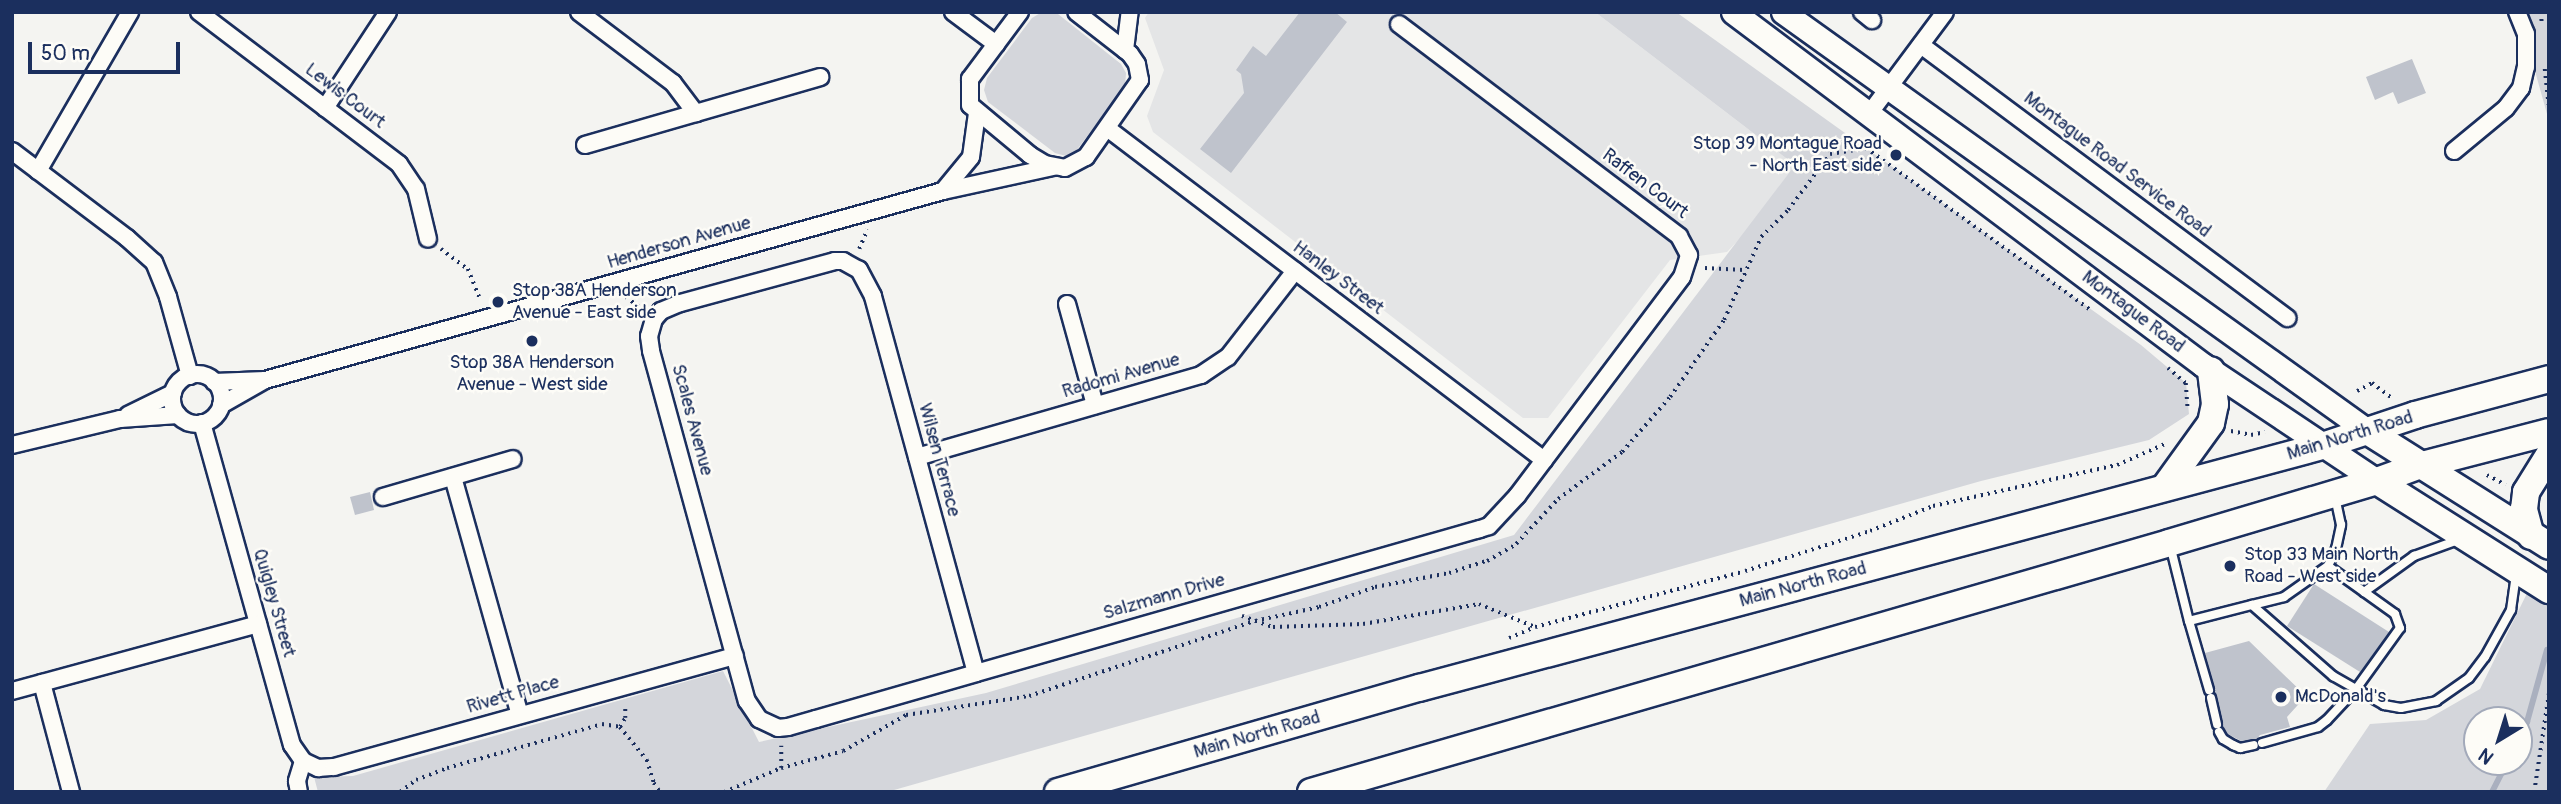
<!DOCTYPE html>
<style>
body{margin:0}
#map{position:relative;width:2561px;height:804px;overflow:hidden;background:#f4f4f1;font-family:Pangolin,sans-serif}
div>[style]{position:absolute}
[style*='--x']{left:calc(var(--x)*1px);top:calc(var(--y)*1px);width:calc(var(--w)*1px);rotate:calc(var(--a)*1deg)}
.built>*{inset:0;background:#e4e5e6}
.green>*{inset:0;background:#d4d6db}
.stream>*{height:6px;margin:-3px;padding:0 3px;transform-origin:3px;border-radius:3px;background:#aab0bf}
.building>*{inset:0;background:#bfc3cc}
.path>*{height:3.5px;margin-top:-1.75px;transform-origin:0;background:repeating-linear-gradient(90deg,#1b2f5e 0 2px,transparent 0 7px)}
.roads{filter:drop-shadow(2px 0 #1b2f5e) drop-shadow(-2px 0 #1b2f5e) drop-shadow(0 2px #1b2f5e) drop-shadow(0 -2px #1b2f5e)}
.service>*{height:8px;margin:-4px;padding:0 4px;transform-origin:4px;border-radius:4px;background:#fdfcf7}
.minor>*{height:16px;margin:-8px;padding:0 8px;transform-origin:8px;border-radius:8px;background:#fdfcf7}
.minor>.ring{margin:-8px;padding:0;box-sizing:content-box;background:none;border:16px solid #fdfcf7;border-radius:50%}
.secondary>*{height:23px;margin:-11.5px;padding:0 11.5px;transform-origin:11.5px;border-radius:11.5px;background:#fdfcf7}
.primary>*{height:26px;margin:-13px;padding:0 13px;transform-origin:13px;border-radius:13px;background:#fdfcf7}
.trunk>*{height:26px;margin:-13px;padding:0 13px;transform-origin:13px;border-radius:13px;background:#fdfcf7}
.dots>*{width:19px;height:19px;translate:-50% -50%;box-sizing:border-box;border:4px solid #fdfcf7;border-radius:50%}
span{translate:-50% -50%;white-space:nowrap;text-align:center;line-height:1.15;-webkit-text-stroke:5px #fdfcf7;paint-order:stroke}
.street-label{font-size:19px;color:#1b2f5e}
.poi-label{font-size:19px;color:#1b2f5e}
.right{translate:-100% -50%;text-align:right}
.left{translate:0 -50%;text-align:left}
.frame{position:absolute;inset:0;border:14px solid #1b2f5e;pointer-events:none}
.north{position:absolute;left:2463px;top:706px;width:70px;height:70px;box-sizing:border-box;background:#fdfcf7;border:2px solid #a3aaba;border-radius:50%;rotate:218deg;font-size:19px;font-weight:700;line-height:28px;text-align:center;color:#1b2f5e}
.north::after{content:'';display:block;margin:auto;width:24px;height:32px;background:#1b2f5e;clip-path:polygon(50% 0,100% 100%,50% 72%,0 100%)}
.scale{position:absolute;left:28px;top:42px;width:152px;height:32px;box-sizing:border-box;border:4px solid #1b2f5e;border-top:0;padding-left:9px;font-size:21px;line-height:24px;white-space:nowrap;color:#1b2f5e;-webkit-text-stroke:5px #fdfcf7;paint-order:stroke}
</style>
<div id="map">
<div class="built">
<div style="clip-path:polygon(1149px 12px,1595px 12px,1795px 165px,1746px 232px,1727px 252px,1670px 260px,1548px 418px,1523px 418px,1153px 132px,1147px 116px,1164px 70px,1145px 18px)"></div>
</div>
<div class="green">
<div style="clip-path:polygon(1042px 12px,1058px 14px,1121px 64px,1126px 73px,1125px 86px,1076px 151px,1066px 156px,1055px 153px,988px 102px,984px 90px,987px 78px,1032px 18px)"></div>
<div style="clip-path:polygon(1595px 12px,1676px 12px,2141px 345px,2186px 383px,2189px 414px,2149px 440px,1981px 481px,887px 792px,318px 792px,314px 777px,353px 776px,723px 671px,759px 742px,986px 693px,1514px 535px,1795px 165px)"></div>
<div style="clip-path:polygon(2517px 12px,2549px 12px,2549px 121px,2522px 25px)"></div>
<div style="clip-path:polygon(evenodd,2533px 581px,2549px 590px,2549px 792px,2324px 792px,2370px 724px,2426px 720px,2480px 689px,2533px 581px,2477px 720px,2519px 720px,2519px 762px,2477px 762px,2477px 720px)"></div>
</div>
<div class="stream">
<div style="--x:2519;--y:738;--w:18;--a:-63"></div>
<div style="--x:2527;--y:722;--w:75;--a:-74.5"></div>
<div style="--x:2492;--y:792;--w:34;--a:-63"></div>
</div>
<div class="building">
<div style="clip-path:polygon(1300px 12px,1335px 12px,1347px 22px,1231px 173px,1200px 149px,1244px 93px,1241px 74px,1236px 70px,1253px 46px,1266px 56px)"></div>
<div style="clip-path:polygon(2412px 59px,2426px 93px,2398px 104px,2393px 92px,2375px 100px,2366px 77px)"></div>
<div style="clip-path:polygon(370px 492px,374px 510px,355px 515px,350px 497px)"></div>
<div style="clip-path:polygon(2314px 584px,2389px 632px,2360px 672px,2287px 626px)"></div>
<div style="clip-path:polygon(2249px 641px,2306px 696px,2287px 717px,2290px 727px,2260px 735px,2257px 739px,2241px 741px,2228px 734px,2223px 727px,2205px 653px)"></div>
</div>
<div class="path">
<div style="--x:2541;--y:12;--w:11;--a:85"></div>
<div style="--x:2545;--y:69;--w:36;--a:84"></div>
<div style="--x:441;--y:249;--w:34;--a:37"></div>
<div style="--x:468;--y:269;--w:31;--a:68"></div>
<div style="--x:859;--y:249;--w:21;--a:-67"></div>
<div style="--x:1705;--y:268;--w:39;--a:3"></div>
<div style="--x:626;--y:297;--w:20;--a:37"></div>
<div style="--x:2168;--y:368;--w:23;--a:40"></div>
<div style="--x:2186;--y:383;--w:28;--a:86"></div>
<div style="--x:2357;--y:391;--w:17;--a:-28"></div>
<div style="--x:2372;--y:383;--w:25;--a:37"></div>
<div style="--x:2231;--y:431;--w:20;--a:11"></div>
<div style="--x:2251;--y:435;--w:14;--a:-12"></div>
<div style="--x:2487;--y:475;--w:21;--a:28"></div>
<div style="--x:1242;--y:616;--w:33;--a:20"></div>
<div style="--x:1273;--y:627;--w:90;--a:-1.9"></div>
<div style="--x:1363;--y:624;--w:118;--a:-9.8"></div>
<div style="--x:1479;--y:604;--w:61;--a:22.3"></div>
<div style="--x:1535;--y:627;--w:217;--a:-14.9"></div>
<div style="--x:1745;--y:571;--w:131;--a:-17.7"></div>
<div style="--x:1870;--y:531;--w:68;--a:-21.6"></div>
<div style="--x:1933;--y:506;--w:189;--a:-12.6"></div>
<div style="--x:2117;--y:465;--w:55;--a:-23.7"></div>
<div style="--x:1509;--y:638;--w:26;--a:-23"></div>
<div style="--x:620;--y:727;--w:10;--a:-61"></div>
<div style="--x:625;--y:718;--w:13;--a:-90"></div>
<div style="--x:781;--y:768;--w:22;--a:-90"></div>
<div style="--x:400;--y:792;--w:20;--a:-37"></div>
<div style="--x:416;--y:780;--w:33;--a:-21"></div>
<div style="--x:447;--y:768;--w:161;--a:-15.8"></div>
<div style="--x:602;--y:724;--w:18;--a:9"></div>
<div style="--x:620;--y:727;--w:43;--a:50.7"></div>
<div style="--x:647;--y:760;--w:24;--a:73"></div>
<div style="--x:654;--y:783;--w:11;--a:56"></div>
<div style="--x:724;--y:792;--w:62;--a:-22.8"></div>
<div style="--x:781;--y:768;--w:64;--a:-15.3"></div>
<div style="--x:843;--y:751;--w:73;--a:-29.7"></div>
<div style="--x:906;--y:715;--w:124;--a:-8.8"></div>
<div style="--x:1029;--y:696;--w:238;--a:-18.4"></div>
<div style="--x:1255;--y:621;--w:66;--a:-12.3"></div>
<div style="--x:1319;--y:607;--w:59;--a:-19.7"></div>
<div style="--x:1375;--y:587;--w:75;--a:-10.7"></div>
<div style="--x:1449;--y:573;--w:40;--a:-18"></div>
<div style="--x:1487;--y:561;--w:34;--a:-30"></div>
<div style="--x:1516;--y:544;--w:62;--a:-47"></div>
<div style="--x:1558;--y:499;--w:79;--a:-36.3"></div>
<div style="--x:1622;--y:452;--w:73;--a:-48.9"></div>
<div style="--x:1670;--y:397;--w:94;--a:-55"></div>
<div style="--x:1724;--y:320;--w:91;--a:-66"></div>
<div style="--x:1761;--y:237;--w:38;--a:-45"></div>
<div style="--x:1788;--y:210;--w:70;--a:-53.1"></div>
<div style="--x:1830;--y:154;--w:36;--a:-9"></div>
<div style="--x:1866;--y:148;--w:279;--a:35.8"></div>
<div style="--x:2534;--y:792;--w:101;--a:-81.5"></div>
</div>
<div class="roads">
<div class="service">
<div style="--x:2170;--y:545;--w:78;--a:76"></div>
<div style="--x:2189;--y:621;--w:65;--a:-14.3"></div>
<div style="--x:2252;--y:605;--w:108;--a:41.2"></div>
<div style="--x:2333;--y:676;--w:59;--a:29.6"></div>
<div style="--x:2384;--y:705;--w:17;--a:10"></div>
<div style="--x:2401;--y:708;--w:36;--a:-11"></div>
<div style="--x:2436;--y:701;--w:40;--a:-34.9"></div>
<div style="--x:2469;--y:678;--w:26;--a:-53"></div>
<div style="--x:2485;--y:657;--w:54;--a:-61"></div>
<div style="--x:2511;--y:610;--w:35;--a:-82"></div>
<div style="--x:2364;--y:592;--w:62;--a:-35.8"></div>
<div style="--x:2414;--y:556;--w:47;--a:-20"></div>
<div style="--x:2252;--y:605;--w:33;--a:-14"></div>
<div style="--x:2284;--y:597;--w:54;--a:-35.2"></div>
<div style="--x:2328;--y:566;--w:19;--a:-65"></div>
<div style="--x:2336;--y:549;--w:25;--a:-78"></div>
<div style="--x:2341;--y:525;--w:30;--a:-102"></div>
<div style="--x:2189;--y:621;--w:72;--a:73.8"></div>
<div style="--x:2211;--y:698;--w:27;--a:77"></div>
<div style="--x:2219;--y:732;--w:8;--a:60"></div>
<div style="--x:2223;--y:739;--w:12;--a:31"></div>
<div style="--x:2233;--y:745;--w:8;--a:23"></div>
<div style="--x:2240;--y:748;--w:14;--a:-12"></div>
<div style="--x:2262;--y:743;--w:58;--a:-15.9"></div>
<div style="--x:2318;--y:727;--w:11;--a:-38"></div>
<div style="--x:2327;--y:720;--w:42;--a:-46.9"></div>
<div style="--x:2356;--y:689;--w:75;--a:-54.2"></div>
<div style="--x:2400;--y:628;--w:15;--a:-110"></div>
<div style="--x:2395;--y:614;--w:82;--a:-144.4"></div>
</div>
<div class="minor">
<div style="--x:199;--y:12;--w:251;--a:37.2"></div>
<div style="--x:399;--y:164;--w:30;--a:56"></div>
<div style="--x:416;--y:189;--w:51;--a:76.5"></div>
<div style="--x:579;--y:12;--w:118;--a:37.1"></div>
<div style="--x:673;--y:83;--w:38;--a:53"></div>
<div style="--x:953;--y:12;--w:54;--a:36.7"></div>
<div style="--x:1020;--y:12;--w:84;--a:126.7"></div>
<div style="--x:970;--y:79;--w:26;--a:90"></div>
<div style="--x:970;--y:105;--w:78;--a:39.8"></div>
<div style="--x:1030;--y:155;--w:17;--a:31"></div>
<div style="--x:1045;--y:164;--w:20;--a:11"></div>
<div style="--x:1065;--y:168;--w:24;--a:-28"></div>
<div style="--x:1086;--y:157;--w:94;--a:-55"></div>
<div style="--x:1140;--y:80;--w:16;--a:-101"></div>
<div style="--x:1137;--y:64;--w:12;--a:-125"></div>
<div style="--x:1130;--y:54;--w:68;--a:-142.1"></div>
<div style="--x:1862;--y:12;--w:13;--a:39"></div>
<div style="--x:1921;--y:45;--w:457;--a:36.7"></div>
<div style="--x:1125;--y:50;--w:38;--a:-83"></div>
<div style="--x:325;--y:108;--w:115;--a:-56.7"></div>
<div style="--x:1869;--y:114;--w:127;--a:-53.3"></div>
<div style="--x:1107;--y:128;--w:549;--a:37.22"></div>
<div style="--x:585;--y:145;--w:245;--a:-16.1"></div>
<div style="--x:12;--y:151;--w:144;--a:37.1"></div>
<div style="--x:127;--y:238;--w:36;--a:42"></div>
<div style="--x:154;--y:262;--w:38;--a:68"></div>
<div style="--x:168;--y:297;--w:82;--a:74.4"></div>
<div style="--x:2454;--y:151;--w:67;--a:-39.6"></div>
<div style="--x:2506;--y:108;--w:25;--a:-53"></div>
<div style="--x:2521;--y:88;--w:22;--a:-77"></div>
<div style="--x:2526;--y:67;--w:33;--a:-90"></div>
<div style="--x:2526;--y:34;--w:24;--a:-112"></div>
<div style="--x:38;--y:171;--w:184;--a:-59.9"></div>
<div style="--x:943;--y:191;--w:44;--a:-50.5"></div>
<div style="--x:971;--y:157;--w:44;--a:-82.2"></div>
<div style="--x:1067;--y:304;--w:105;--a:74.5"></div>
<div class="ring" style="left:172px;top:374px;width:34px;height:34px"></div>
<div style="--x:214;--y:382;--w:51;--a:-2.2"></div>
<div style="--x:265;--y:380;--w:704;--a:-15.58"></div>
<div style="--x:943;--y:191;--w:113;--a:-12.3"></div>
<div style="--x:221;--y:405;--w:48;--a:-29.7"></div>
<div style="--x:128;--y:415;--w:50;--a:-26.1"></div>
<div style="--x:202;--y:423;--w:334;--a:74.4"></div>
<div style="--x:292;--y:745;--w:19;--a:55"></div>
<div style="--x:303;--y:761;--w:21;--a:107"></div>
<div style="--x:297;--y:781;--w:11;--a:80"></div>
<div style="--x:12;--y:445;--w:111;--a:-13.5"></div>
<div style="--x:120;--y:419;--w:58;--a:-3.9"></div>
<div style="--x:917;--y:457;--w:296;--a:-16.1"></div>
<div style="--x:1201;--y:375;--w:32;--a:-34"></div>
<div style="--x:1228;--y:357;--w:109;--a:-52.1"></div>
<div style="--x:453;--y:477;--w:247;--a:74.3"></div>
<div style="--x:383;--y:497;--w:135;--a:-16.3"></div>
<div style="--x:976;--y:673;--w:391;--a:-105.3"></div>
<div style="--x:873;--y:296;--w:30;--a:-118"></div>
<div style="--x:859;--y:270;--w:18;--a:-151"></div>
<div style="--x:843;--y:261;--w:8;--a:180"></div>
<div style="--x:835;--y:261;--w:161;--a:164.8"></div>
<div style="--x:680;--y:303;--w:21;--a:157"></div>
<div style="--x:661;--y:311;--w:11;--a:131"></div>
<div style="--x:654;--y:319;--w:18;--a:106"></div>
<div style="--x:649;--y:336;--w:15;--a:82"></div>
<div style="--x:651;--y:351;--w:363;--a:74.7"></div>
<div style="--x:747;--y:701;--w:22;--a:56"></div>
<div style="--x:759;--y:719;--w:21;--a:25"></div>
<div style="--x:778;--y:728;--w:10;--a:-6"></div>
<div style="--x:788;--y:727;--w:29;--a:-16"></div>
<div style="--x:816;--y:719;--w:166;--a:-16"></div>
<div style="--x:976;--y:673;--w:524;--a:-15.95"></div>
<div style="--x:1480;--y:529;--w:9;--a:-18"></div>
<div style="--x:1489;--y:526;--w:41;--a:-47"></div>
<div style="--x:1517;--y:496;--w:274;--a:-53"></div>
<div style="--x:1682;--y:277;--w:23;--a:-72"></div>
<div style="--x:1689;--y:255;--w:21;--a:-118"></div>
<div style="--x:1679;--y:236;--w:351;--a:-142.9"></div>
<div style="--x:42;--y:683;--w:113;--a:75.1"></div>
<div style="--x:12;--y:691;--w:255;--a:-15.2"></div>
<div style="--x:303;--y:761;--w:17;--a:25"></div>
<div style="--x:318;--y:768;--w:16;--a:-4"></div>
<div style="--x:334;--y:767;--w:416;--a:-15.5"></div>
</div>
<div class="secondary">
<div style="--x:1733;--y:12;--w:588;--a:36.91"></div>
<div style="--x:2203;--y:365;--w:209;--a:33.7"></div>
<div style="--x:1783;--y:12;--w:721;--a:35.63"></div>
</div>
<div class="primary">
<div style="--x:2369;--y:432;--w:213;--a:32.3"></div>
<div style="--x:2377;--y:481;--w:204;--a:32.4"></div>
</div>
<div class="trunk">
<div style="--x:2164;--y:488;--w:80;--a:-54.1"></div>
<div style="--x:2211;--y:423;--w:19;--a:-78"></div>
<div style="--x:2215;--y:404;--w:34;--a:-97"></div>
<div style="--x:2531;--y:536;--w:28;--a:-105"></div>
<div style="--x:2524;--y:509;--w:17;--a:-83"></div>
<div style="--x:2526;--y:492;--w:44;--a:-58.1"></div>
<div style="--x:1058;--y:792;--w:376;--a:-16.1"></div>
<div style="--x:1419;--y:688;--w:935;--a:-15"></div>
<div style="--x:2322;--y:446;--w:98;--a:-18.4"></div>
<div style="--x:2415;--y:415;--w:139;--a:-15"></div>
<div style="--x:1311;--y:792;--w:893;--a:-16.18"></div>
<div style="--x:2169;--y:543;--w:217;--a:-16.6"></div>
<div style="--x:2377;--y:481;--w:44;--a:-20.1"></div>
<div style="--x:2418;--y:466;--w:135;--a:-14.5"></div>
</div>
</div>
<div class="dots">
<div style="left:1896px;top:155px;background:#1b2f5e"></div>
<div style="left:498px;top:302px;background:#1b2f5e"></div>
<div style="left:532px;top:341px;background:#1b2f5e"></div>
<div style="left:2230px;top:566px;background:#1b2f5e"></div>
<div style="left:2281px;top:697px;background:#1b2f5e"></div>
</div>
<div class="street-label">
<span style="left:345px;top:96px;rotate:37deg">Lewis Court</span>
<span style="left:2117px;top:165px;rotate:37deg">Montague Road Service Road</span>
<span style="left:1645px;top:184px;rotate:37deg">Raffen Court</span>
<span style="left:679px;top:243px;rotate:-16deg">Henderson Avenue</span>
<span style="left:1338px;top:278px;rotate:37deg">Hanley Street</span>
<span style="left:2133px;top:312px;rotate:37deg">Montague Road</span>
<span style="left:1121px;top:376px;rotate:-16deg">Radomi Avenue</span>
<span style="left:692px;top:420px;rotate:75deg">Scales Avenue</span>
<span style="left:2350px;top:436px;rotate:-17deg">Main North Road</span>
<span style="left:939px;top:460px;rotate:75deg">Wilsen Terrace</span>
<span style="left:1803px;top:585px;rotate:-15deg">Main North Road</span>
<span style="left:1164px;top:597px;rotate:-16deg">Salzmann Drive</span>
<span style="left:274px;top:603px;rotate:74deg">Quigley Street</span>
<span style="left:513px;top:695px;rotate:-16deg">Rivett Place</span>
<span style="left:1257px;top:735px;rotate:-16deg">Main North Road</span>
</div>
<div class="poi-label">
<span class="right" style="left:1882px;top:155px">Stop 39 Montague Road<br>- North East side</span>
<span class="left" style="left:512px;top:302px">Stop 38A Henderson<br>Avenue - East side</span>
<span style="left:532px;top:374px">Stop 38A Henderson<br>Avenue - West side</span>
<span class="left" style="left:2244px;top:566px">Stop 33 Main North<br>Road - West side</span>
<span class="left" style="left:2295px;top:697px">McDonald's</span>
</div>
<div class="frame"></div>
<div class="north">N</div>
<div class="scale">50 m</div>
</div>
